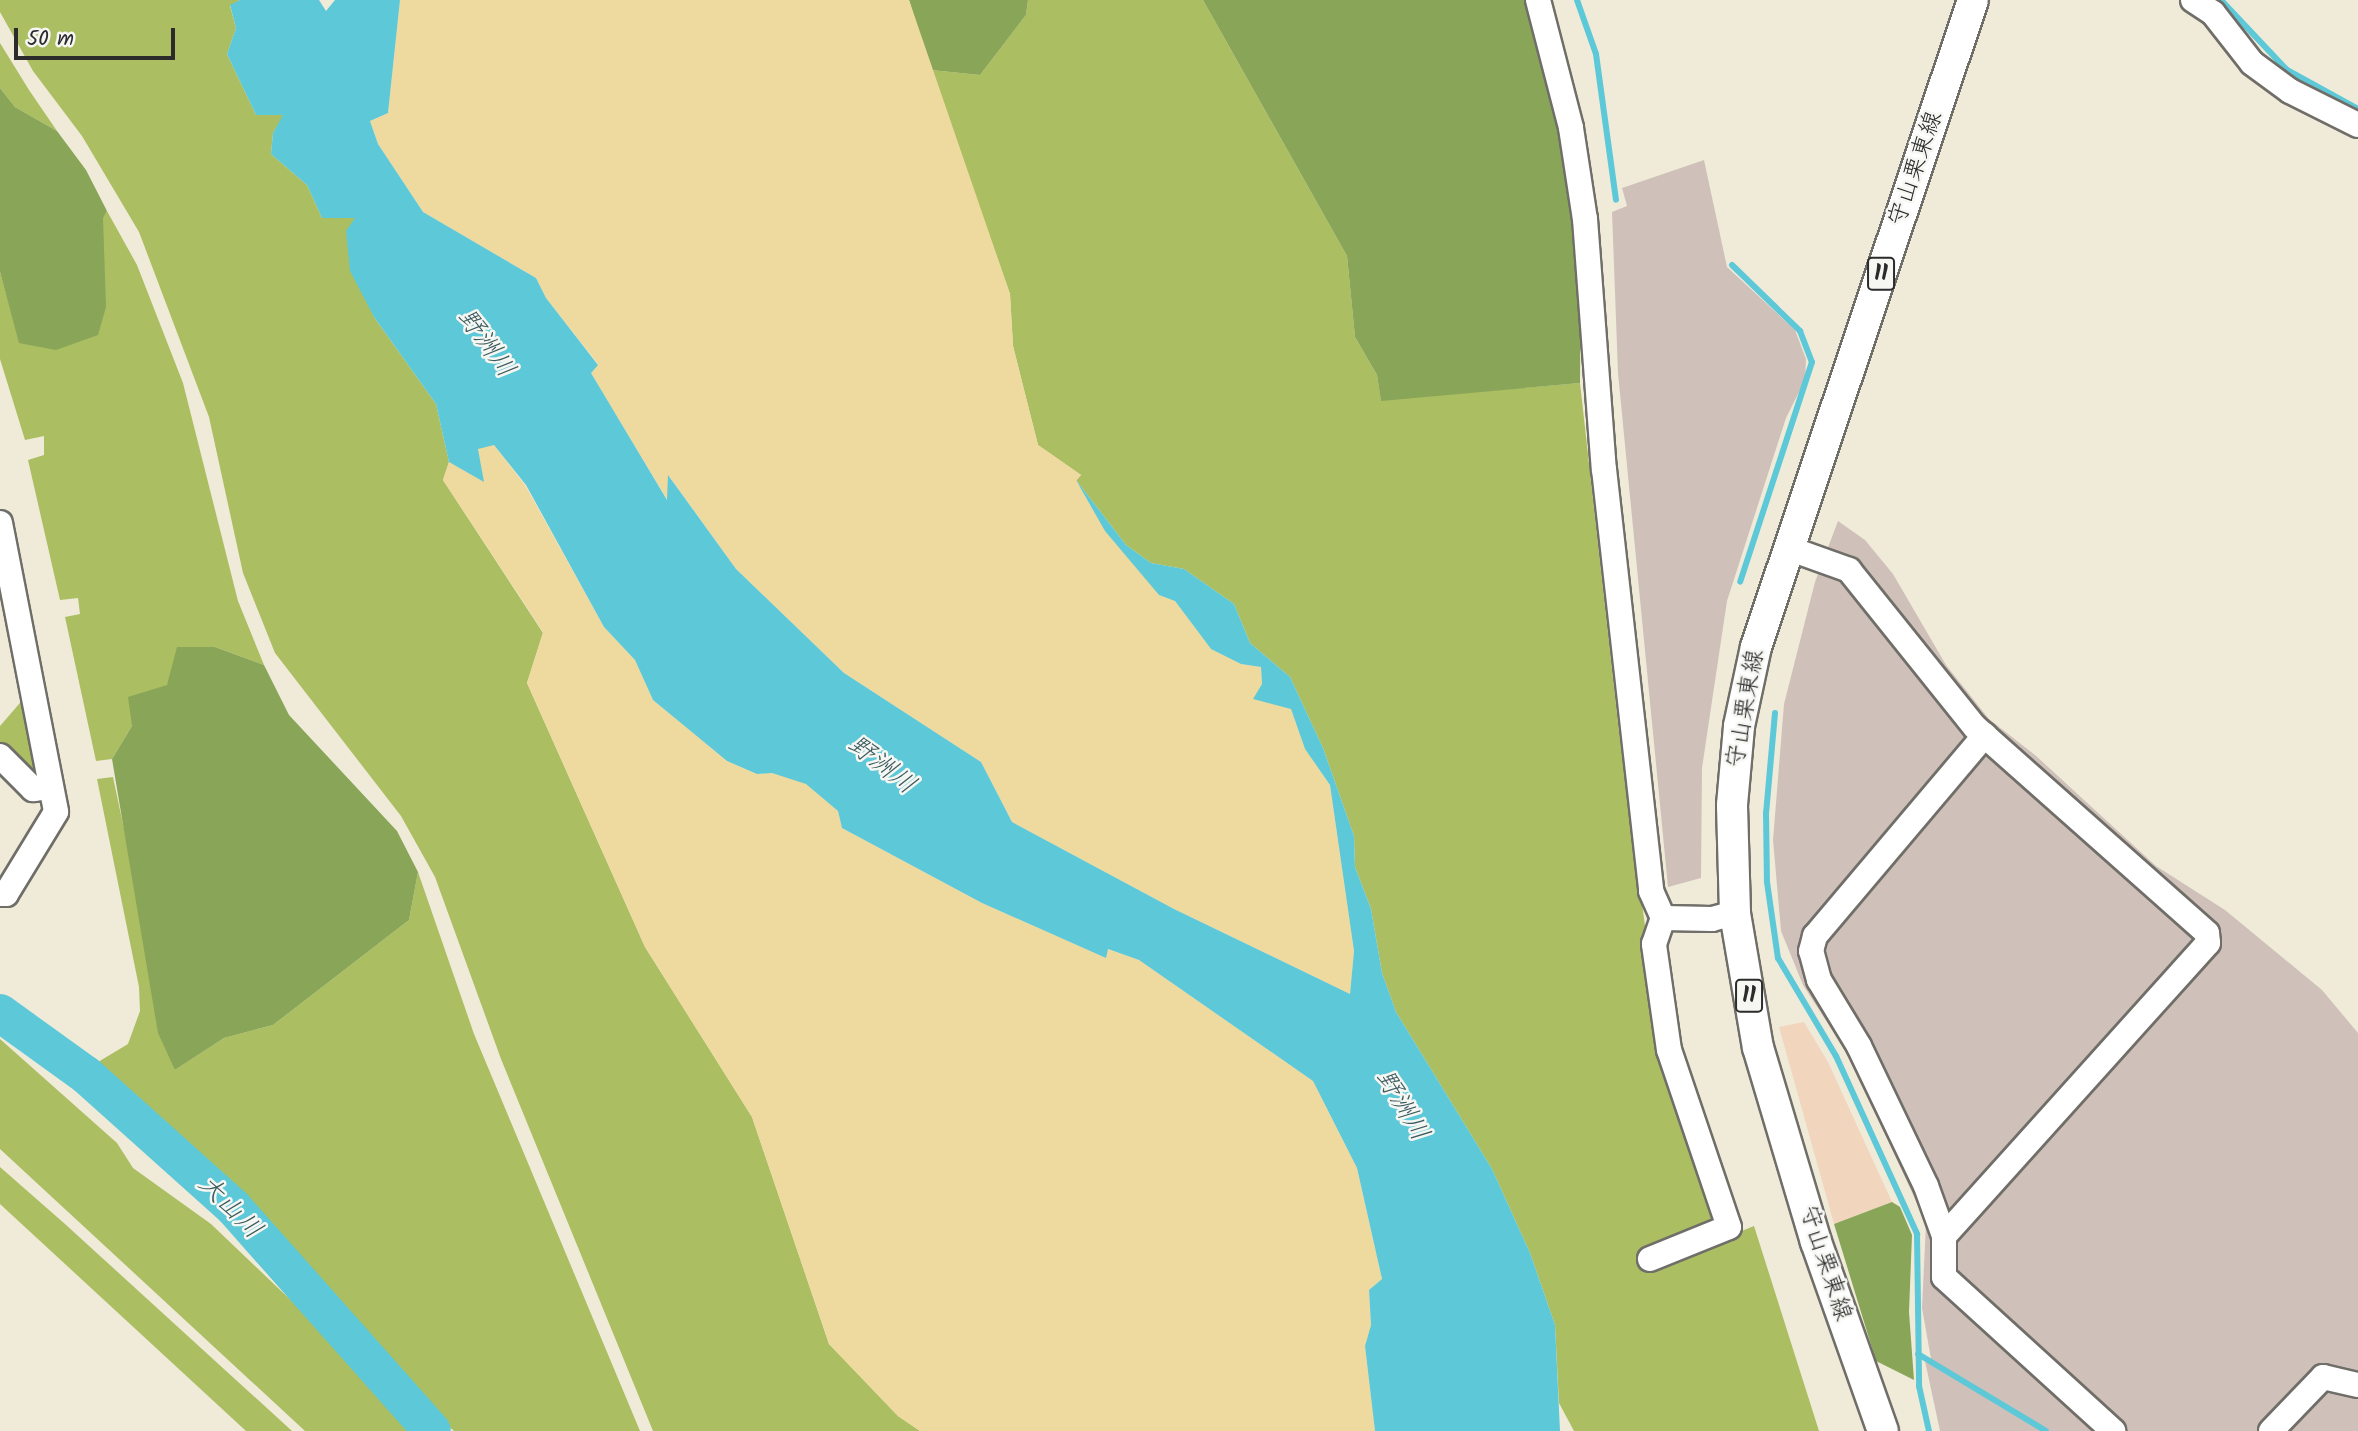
<!DOCTYPE html>
<meta charset="utf-8">
<style>
body{margin:0}
#map{position:relative;width:2358px;height:1431px;overflow:hidden;background:#f0ebd9;font-family:Kalam,"Klee One",sans-serif}
div>[style]{position:absolute}
[style*='--x']{left:calc(var(--x)*1px);top:calc(var(--y)*1px);width:calc(var(--w)*1px);rotate:calc(var(--a)*1deg)}
.built>*{inset:0;background:#f2d5bd}
.industrial>*{inset:0;background:#cfc1ba}
.green>*{inset:0;background:#abbe62}
.forest>*{inset:0;background:#88a558}
.sand>*{inset:0;background:#eeda9e}
.water>*{inset:0;background:#5dc8d7}
.stream>*{height:6px;margin:-3px;padding:0 3px;transform-origin:3px;border-radius:3px;background:#5dc8d7}
.river>*{height:38px;margin:-19px;padding:0 19px;transform-origin:19px;border-radius:19px;background:#5dc8d7}
.roads{filter:drop-shadow(2px 0 #706e68) drop-shadow(-2px 0 #706e68) drop-shadow(0 2px #706e68) drop-shadow(0 -2px #706e68)}
.minor>*{height:24px;margin:-12px;padding:0 12px;transform-origin:12px;border-radius:12px;background:#fff}
.major>*{height:30px;margin:-15px;padding:0 15px;transform-origin:15px;border-radius:15px;background:#fff}
span{translate:-50% -50%;white-space:nowrap;text-align:center;line-height:1.15;-webkit-text-stroke:5px #f6f6f2;paint-order:stroke}
.shield-label span{padding:2px 5px;background:#f6f6f2;border:2px solid;border-radius:5px;-webkit-text-stroke-width:0}
.shield-label{font-size:23px;color:#2b2b2b;font-weight:700}
.street-label{font-size:24px;color:#2b2b2b}
.water-label{font-size:26px;color:#3a5a5f;font-style:italic}
.scale{position:absolute;left:14px;top:28px;width:161px;height:32px;box-sizing:border-box;border:4px solid #2b2b2b;border-top:0;padding-left:9px;font-size:21px;line-height:24px;white-space:nowrap;color:#2b2b2b;-webkit-text-stroke:5px #f6f6f2;paint-order:stroke}
</style>
<div id="map">
<div class="built">
<div style="clip-path:polygon(1804px 1022px,1828px 1062px,1892px 1202px,1834px 1224px,1779px 1027px)"></div>
</div>
<div class="industrial">
<div style="clip-path:polygon(1704px 160px,1727px 267px,1795px 330px,1806px 359px,1805px 380px,1786px 418px,1727px 601px,1702px 768px,1701px 878px,1668px 887px,1618px 373px,1612px 212px,1627px 206px,1622px 188px)"></div>
<div style="clip-path:polygon(1838px 521px,1865px 540px,1893px 574px,1946px 665px,1989px 719px,2035px 755px,2156px 866px,2225px 910px,2322px 990px,2358px 1033px,2358px 1431px,1940px 1431px,1925px 1361px,1931px 1359px,1922px 1308px,1926px 1223px,1850px 1058px,1803px 985px,1781px 931px,1773px 840px,1784px 704px,1815px 582px)"></div>
</div>
<div class="green">
<div style="clip-path:polygon(0 0,240px 0,230px 6px,236px 28px,227px 54px,256px 115px,284px 115px,273px 133px,271px 154px,307px 185px,322px 218px,356px 218px,374px 317px,436px 404px,449px 462px,443px 480px,543px 633px,527px 683px,645px 947px,752px 1117px,829px 1344px,898px 1416px,920px 1431px,653px 1431px,501px 1059px,435px 877px,401px 816px,275px 653px,243px 573px,209px 417px,139px 232px,82px 136px,33px 71px,0 12px)"></div>
<div style="clip-path:polygon(1028px 0,1203px 0,1347px 256px,1355px 337px,1377px 375px,1381px 400px,1580px 383px,1619px 731px,1661px 1046px,1727px 1237px,1754px 1226px,1819px 1431px,1574px 1431px,1559px 1403px,1555px 1325px,1530px 1253px,1492px 1169px,1396px 1012px,1382px 973px,1371px 909px,1355px 867px,1354px 836px,1323px 748px,1290px 677px,1250px 643px,1234px 604px,1184px 569px,1151px 563px,1126px 545px,1076px 480px,1081px 475px,1038px 445px,1013px 346px,1010px 294px,931px 70px,980px 75px,1026px 15px)"></div>
<div style="clip-path:polygon(0 43px,29px 90px,57px 131px,15px 107px,0 88px)"></div>
<div style="clip-path:polygon(107px 211px,137px 265px,183px 383px,238px 601px,264px 665px,215px 647px,167px 685px,132px 726px,112px 759px,96px 761px,65px 617px,80px 614px,78px 598px,60px 600px,28px 460px,44px 455px,44px 436px,25px 440px,0 359px,0 272px,20px 343px)"></div>
<div style="clip-path:polygon(26px 696px,42px 786px,0 743px,0 726px)"></div>
<div style="clip-path:polygon(113px 777px,175px 1070px,224px 1038px,273px 1025px,409px 920px,418px 872px,474px 1034px,640px 1431px,454px 1431px,0 1016px,0 994px,71px 1058px,98px 1062px,128px 1044px,140px 1011px,139px 987px,97px 779px)"></div>
<div style="clip-path:polygon(0 1039px,117px 1143px,133px 1168px,211px 1224px,428px 1431px,305px 1431px,0 1149px)"></div>
<div style="clip-path:polygon(0 1167px,65px 1224px,292px 1431px,246px 1431px,0 1204px)"></div>
</div>
<div class="forest">
<div style="clip-path:polygon(909px 0,1028px 0,1026px 15px,980px 75px,931px 70px)"></div>
<div style="clip-path:polygon(1203px 0,1532px 0,1581px 213px,1580px 383px,1381px 401px,1377px 375px,1355px 337px,1347px 256px)"></div>
<div style="clip-path:polygon(0 88px,15px 107px,57px 131px,86px 170px,107px 211px,103px 218px,106px 307px,98px 335px,56px 350px,19px 343px,0 272px)"></div>
<div style="clip-path:polygon(177px 647px,215px 647px,264px 665px,289px 715px,397px 831px,418px 872px,409px 920px,273px 1025px,224px 1038px,175px 1070px,158px 1033px,112px 759px,132px 726px,128px 697px,167px 685px)"></div>
<div style="clip-path:polygon(1892px 1202px,1900px 1207px,1912px 1235px,1909px 1312px,1914px 1380px,1876px 1361px,1834px 1224px)"></div>
</div>
<div class="sand">
<div style="clip-path:polygon(400px 0,909px 0,1010px 294px,1013px 346px,1038px 445px,1081px 475px,1076px 481px,1159px 595px,1175px 601px,1211px 649px,1241px 664px,1261px 667px,1262px 684px,1291px 709px,1305px 749px,1330px 785px,1354px 951px,1350px 994px,1174px 909px,1012px 822px,981px 762px,844px 673px,736px 569px,669px 476px,668px 501px,590px 372px,598px 364px,546px 298px,536px 278px,423px 212px,378px 144px,370px 121px,388px 113px)"></div>
<div style="clip-path:polygon(493px 444px,525px 485px,604px 627px,635px 660px,653px 700px,727px 761px,757px 774px,772px 773px,806px 783px,838px 811px,842px 828px,982px 903px,1106px 958px,1107px 949px,1139px 960px,1313px 1081px,1357px 1168px,1382px 1279px,1369px 1290px,1371px 1325px,1365px 1346px,1375px 1431px,920px 1431px,898px 1416px,829px 1344px,752px 1117px,645px 947px,527px 683px,543px 632px,443px 480px,449px 462px,483px 481px,478px 448px)"></div>
</div>
<div class="water">
<div style="clip-path:polygon(240px 0,319px 0,326px 11px,335px 0,400px 0,388px 113px,370px 121px,378px 144px,423px 212px,536px 278px,546px 298px,598px 365px,591px 373px,667px 500px,668px 475px,736px 569px,844px 673px,981px 762px,1012px 822px,1174px 909px,1350px 994px,1354px 951px,1330px 785px,1305px 749px,1291px 709px,1253px 699px,1262px 684px,1261px 667px,1241px 664px,1211px 649px,1175px 601px,1159px 595px,1105px 531px,1076px 480px,1126px 545px,1151px 563px,1184px 569px,1234px 604px,1250px 643px,1290px 677px,1323px 748px,1354px 836px,1355px 867px,1371px 909px,1382px 973px,1396px 1012px,1492px 1169px,1530px 1253px,1555px 1325px,1560px 1431px,1375px 1431px,1365px 1346px,1371px 1325px,1369px 1290px,1382px 1279px,1357px 1168px,1313px 1081px,1139px 960px,1108px 949px,1106px 958px,982px 903px,842px 828px,838px 811px,806px 784px,772px 773px,757px 774px,727px 761px,653px 700px,635px 660px,604px 627px,526px 485px,494px 445px,478px 449px,484px 482px,449px 462px,436px 404px,374px 317px,350px 271px,346px 231px,355px 218px,322px 218px,307px 185px,271px 154px,273px 133px,283px 115px,256px 115px,227px 54px,236px 28px,230px 5px)"></div>
</div>
<div class="stream">
<div style="--x:1577;--y:0;--w:57;--a:70.6"></div>
<div style="--x:1596;--y:54;--w:147;--a:82.2"></div>
<div style="--x:2221;--y:0;--w:96;--a:46.7"></div>
<div style="--x:2287;--y:70;--w:81;--a:28.8"></div>
<div style="--x:1732;--y:265;--w:95;--a:44.1"></div>
<div style="--x:1800;--y:331;--w:33;--a:69"></div>
<div style="--x:1812;--y:362;--w:231;--a:108.1"></div>
<div style="--x:1775;--y:713;--w:100;--a:95.1"></div>
<div style="--x:1766;--y:813;--w:69;--a:89.2"></div>
<div style="--x:1767;--y:882;--w:77;--a:81.8"></div>
<div style="--x:1778;--y:958;--w:114;--a:59.4"></div>
<div style="--x:1836;--y:1056;--w:196;--a:65.5"></div>
<div style="--x:1917;--y:1234;--w:152;--a:89.2"></div>
<div style="--x:1919;--y:1386;--w:46;--a:77.5"></div>
<div style="--x:1918;--y:1354;--w:149;--a:31"></div>
</div>
<div class="river">
<div style="--x:0;--y:1013;--w:106;--a:35.8"></div>
<div style="--x:86;--y:1075;--w:199;--a:41.9"></div>
<div style="--x:234;--y:1208;--w:298;--a:48.4"></div>
</div>
<div class="roads">
<div class="minor">
<div style="--x:1538;--y:0;--w:132;--a:75.5"></div>
<div style="--x:1571;--y:128;--w:92;--a:81.3"></div>
<div style="--x:1585;--y:219;--w:251;--a:85.7"></div>
<div style="--x:1604;--y:469;--w:425;--a:83.6"></div>
<div style="--x:1651;--y:891;--w:30;--a:66"></div>
<div style="--x:1663;--y:918;--w:49;--a:1.2"></div>
<div style="--x:1712;--y:919;--w:24;--a:-15"></div>
<div style="--x:2193;--y:0;--w:24;--a:33"></div>
<div style="--x:2213;--y:13;--w:63;--a:52"></div>
<div style="--x:2252;--y:63;--w:47;--a:36.4"></div>
<div style="--x:2290;--y:91;--w:76;--a:26.6"></div>
<div style="--x:0;--y:523;--w:294;--a:79"></div>
<div style="--x:56;--y:812;--w:96;--a:121.4"></div>
<div style="--x:6;--y:894;--w:6;--a:180"></div>
<div style="--x:1788;--y:548;--w:65;--a:19.8"></div>
<div style="--x:1849;--y:570;--w:201;--a:51.3"></div>
<div style="--x:1975;--y:727;--w:310;--a:41.6"></div>
<div style="--x:2207;--y:933;--w:10;--a:84"></div>
<div style="--x:2208;--y:943;--w:394;--a:132"></div>
<div style="--x:1944;--y:1236;--w:41;--a:90"></div>
<div style="--x:1944;--y:1277;--w:229;--a:42.3"></div>
<div style="--x:0;--y:756;--w:47;--a:45"></div>
<div style="--x:33;--y:789;--w:18;--a:-6"></div>
<div style="--x:1944;--y:1236;--w:53;--a:-109.8"></div>
<div style="--x:1926;--y:1186;--w:155;--a:-115.6"></div>
<div style="--x:1859;--y:1046;--w:77;--a:-121.2"></div>
<div style="--x:1819;--y:980;--w:30;--a:-105"></div>
<div style="--x:1811;--y:951;--w:16;--a:-75"></div>
<div style="--x:1815;--y:936;--w:263;--a:-49.8"></div>
<div style="--x:1650;--y:1259;--w:85;--a:-22.1"></div>
<div style="--x:1729;--y:1227;--w:187;--a:-108.7"></div>
<div style="--x:1669;--y:1050;--w:107;--a:-98.1"></div>
<div style="--x:1654;--y:944;--w:28;--a:-71"></div>
<div style="--x:2271;--y:1431;--w:75;--a:-46.1"></div>
<div style="--x:2323;--y:1377;--w:36;--a:13"></div>
</div>
<div class="major">
<div style="--x:1883;--y:1431;--w:201;--a:-109.5"></div>
<div style="--x:1816;--y:1242;--w:202;--a:-106.6"></div>
<div style="--x:1758;--y:1048;--w:137;--a:-99.7"></div>
<div style="--x:1735;--y:913;--w:108;--a:-91.6"></div>
<div style="--x:1732;--y:805;--w:79;--a:-84.9"></div>
<div style="--x:1739;--y:726;--w:81;--a:-77.9"></div>
<div style="--x:1756;--y:647;--w:682;--a:-71.46"></div>
</div>
</div>
<div class="shield-label">
<span style="left:1881px;top:274px">11</span>
<span style="left:1749px;top:996px">11</span>
</div>
<div class="street-label">
<span style="left:1916px;top:169px;rotate:-71deg">守山栗東線</span>
<span style="left:1746px;top:709px;rotate:-80deg">守山栗東線</span>
<span style="left:1825px;top:1263px;rotate:72deg">守山栗東線</span>
</div>
<div class="water-label">
<span style="left:485px;top:344px;rotate:54deg">野洲川</span>
<span style="left:881px;top:766px;rotate:38deg">野洲川</span>
<span style="left:1401px;top:1106px;rotate:59deg">野洲川</span>
<span style="left:229px;top:1208px;rotate:45deg">大山川</span>
</div>
<div class="scale">50 m</div>
</div>
